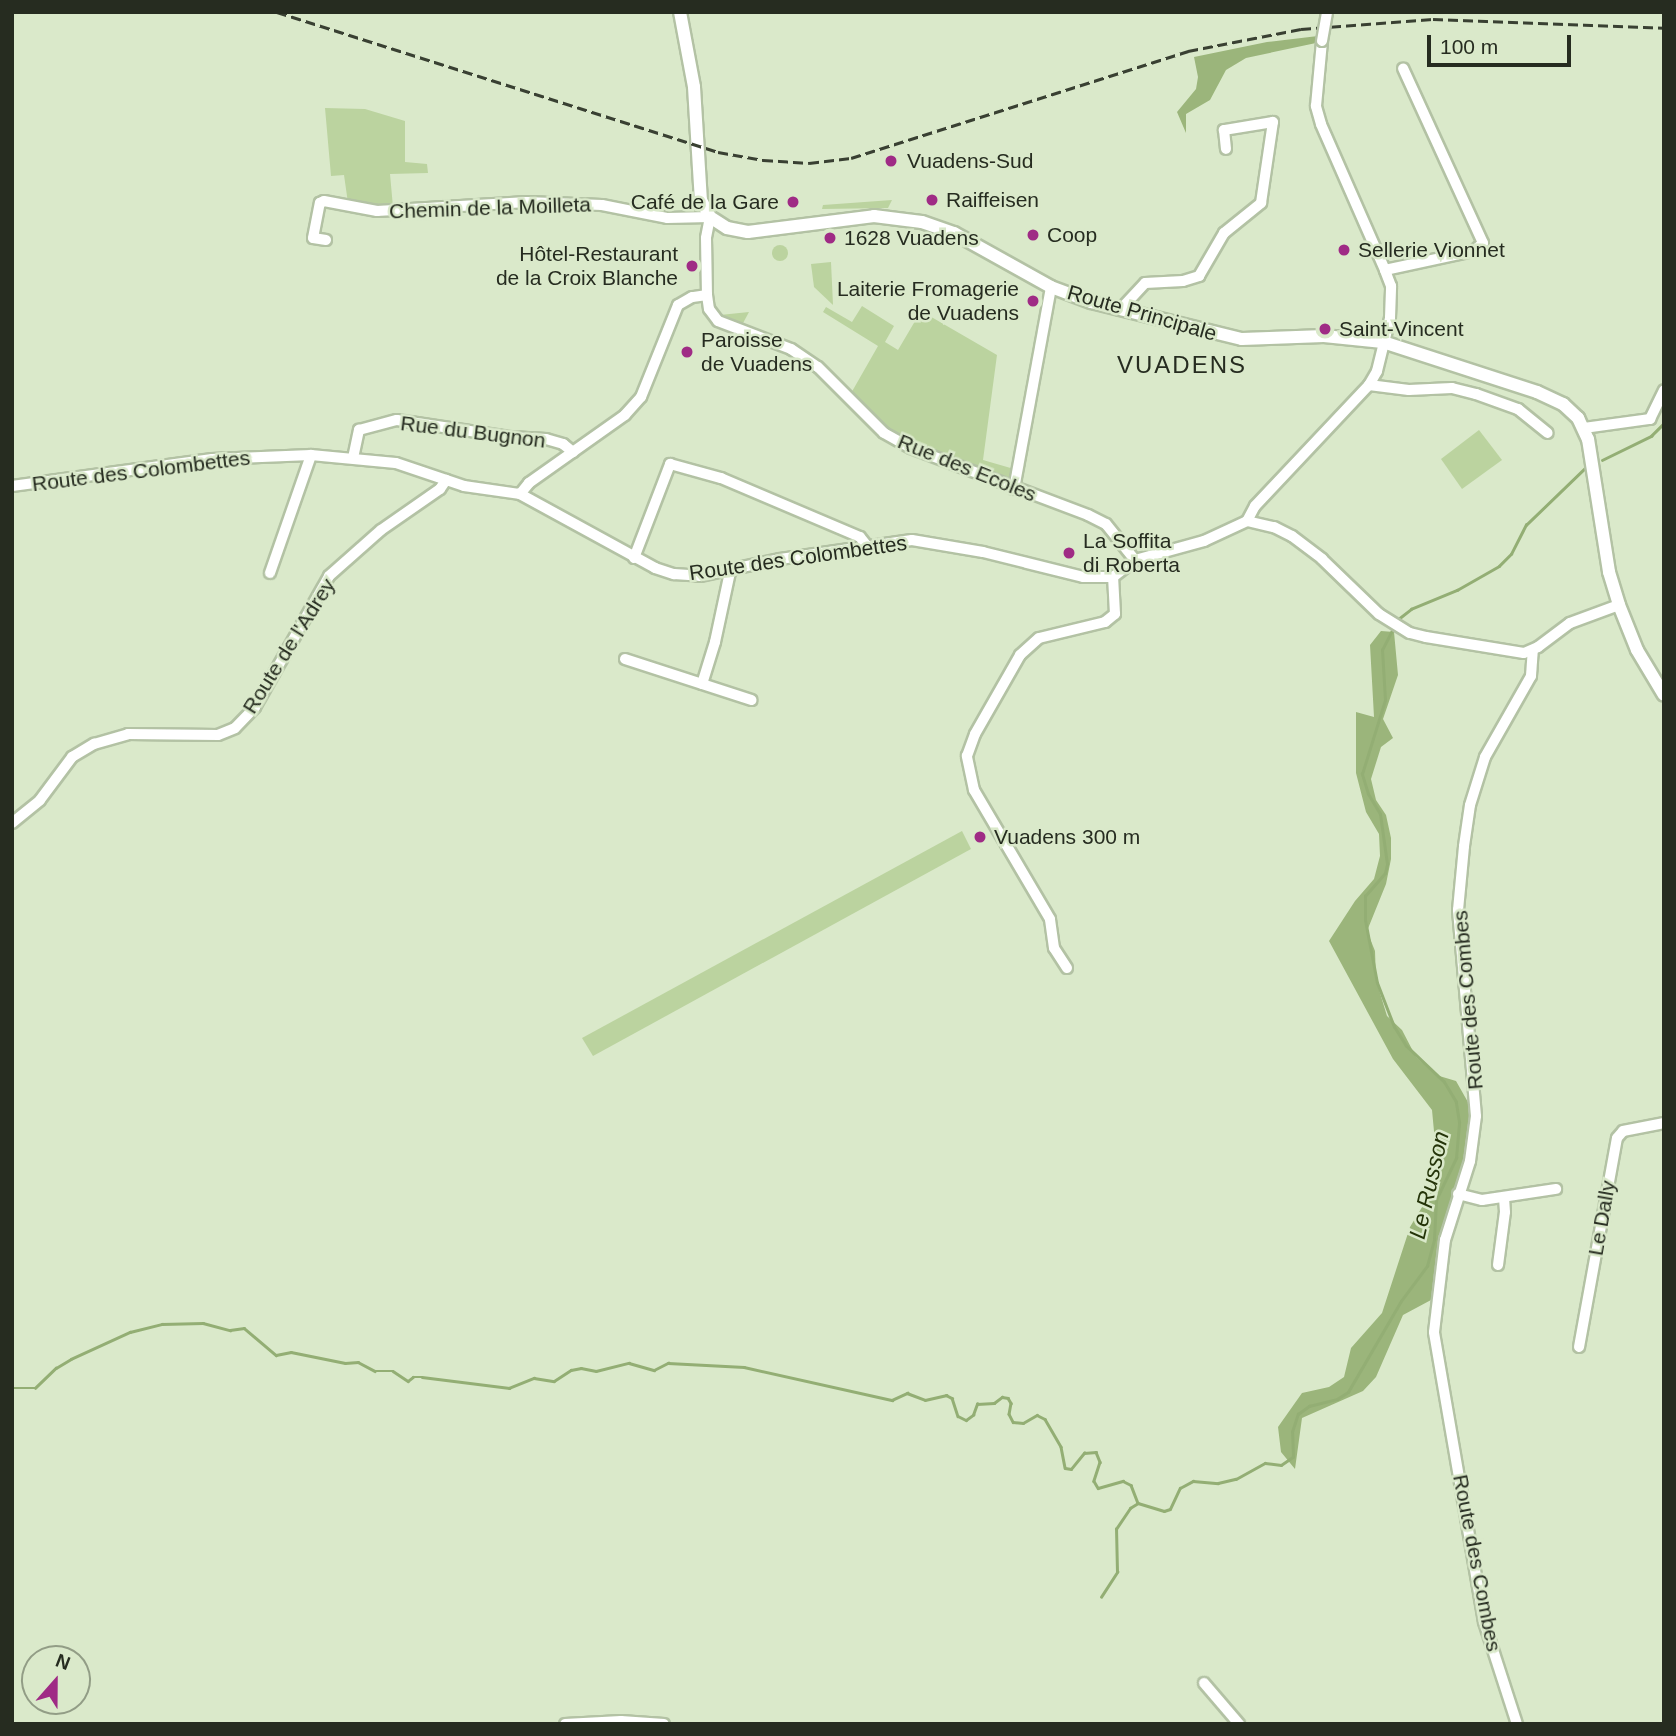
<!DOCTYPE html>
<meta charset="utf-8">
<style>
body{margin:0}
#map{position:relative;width:1676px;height:1736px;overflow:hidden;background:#dae9ca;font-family:Helvetica,sans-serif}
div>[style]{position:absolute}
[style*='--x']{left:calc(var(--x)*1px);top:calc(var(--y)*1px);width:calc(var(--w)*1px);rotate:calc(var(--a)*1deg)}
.green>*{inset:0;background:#bbd39f}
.round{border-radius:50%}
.forest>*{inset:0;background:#9bb57b}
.stream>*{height:2.5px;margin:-1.25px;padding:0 1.25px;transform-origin:1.25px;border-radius:1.25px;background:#93ae74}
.roads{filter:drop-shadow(2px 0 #b3c2a4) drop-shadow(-2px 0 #b3c2a4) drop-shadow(0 2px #b3c2a4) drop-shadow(0 -2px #b3c2a4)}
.minor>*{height:10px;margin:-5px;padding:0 5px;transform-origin:5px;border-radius:5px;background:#fff}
.major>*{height:12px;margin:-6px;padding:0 6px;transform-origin:6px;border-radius:6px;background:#fff}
.rail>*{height:2.5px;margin-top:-1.25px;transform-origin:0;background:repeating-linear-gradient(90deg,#394032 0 10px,transparent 0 15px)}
.bridges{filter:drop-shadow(2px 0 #b3c2a4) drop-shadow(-2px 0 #b3c2a4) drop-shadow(0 2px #b3c2a4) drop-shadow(0 -2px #b3c2a4)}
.minor-bridge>*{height:10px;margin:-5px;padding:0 5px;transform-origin:5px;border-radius:5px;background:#fff}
.dots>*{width:19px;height:19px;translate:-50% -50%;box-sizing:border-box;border:4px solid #dae9ca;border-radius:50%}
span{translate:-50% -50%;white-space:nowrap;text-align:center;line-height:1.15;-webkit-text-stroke:5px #dae9ca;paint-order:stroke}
.poi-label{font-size:21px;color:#262c20}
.left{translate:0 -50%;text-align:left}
.right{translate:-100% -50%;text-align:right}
.street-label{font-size:21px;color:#262c20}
.water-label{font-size:23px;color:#243409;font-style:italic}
.quarter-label{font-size:24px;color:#262c20;letter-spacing:2px}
.frame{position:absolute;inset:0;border:14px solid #262c20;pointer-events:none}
.north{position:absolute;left:21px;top:1645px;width:70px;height:70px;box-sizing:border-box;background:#dae9ca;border:2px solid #929d86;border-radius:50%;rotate:21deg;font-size:19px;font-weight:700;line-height:28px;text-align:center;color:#262c20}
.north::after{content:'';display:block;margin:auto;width:24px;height:32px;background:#9f2b85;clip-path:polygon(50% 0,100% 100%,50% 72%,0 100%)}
.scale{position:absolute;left:1427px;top:35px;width:144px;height:32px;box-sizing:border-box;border:4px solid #262c20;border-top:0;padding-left:9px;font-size:21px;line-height:24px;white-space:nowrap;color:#262c20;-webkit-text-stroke:5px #dae9ca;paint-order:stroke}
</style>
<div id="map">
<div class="green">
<div style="clip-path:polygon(325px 108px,365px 109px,405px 121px,405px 162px,427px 164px,428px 173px,390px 174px,393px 207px,348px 203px,344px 175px,331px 176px)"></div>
<div style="clip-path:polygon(892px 200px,888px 208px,822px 209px,823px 205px)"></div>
<div class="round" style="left:772px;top:245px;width:16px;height:16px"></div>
<div style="clip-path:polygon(831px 262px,833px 305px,814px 287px,811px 264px)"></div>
<div style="clip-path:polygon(862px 306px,894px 326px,885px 342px,898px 350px,921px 311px,997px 355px,983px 460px,1014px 469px,1010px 482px,895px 435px,850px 395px,878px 346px,823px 312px,826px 307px,852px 322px)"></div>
<div style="clip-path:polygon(749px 312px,742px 325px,720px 318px,720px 315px)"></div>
<div style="clip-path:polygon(1479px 430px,1502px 460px,1462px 489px,1441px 459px)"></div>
<div style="clip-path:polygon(962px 831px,971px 849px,593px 1056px,582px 1038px)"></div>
</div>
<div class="forest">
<div style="clip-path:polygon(1318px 36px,1316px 43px,1246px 58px,1226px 70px,1210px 100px,1186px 114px,1186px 133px,1177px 112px,1196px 89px,1198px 77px,1194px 57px,1267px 42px)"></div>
<div style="clip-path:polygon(1381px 631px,1394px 632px,1398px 675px,1383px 719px,1393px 738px,1381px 747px,1371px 779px,1376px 800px,1386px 815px,1391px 838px,1391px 859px,1386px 884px,1367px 931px,1375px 951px,1376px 980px,1387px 1016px,1402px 1030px,1416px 1057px,1436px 1075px,1456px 1081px,1473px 1111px,1469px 1159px,1431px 1300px,1403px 1315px,1376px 1377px,1363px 1391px,1302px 1418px,1295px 1469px,1281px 1452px,1278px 1427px,1302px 1393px,1329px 1387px,1344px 1377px,1351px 1348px,1382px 1313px,1410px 1227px,1430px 1194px,1435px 1142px,1432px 1110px,1393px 1059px,1329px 941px,1355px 901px,1374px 879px,1380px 856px,1379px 834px,1366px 812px,1356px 773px,1356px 712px,1374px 717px,1370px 645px)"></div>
</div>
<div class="stream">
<div style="--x:1602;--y:460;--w:55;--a:-26.1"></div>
<div style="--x:1651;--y:436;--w:18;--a:-45"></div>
<div style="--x:1397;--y:620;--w:18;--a:-38"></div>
<div style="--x:1411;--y:609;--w:50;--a:-22.4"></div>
<div style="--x:1457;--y:590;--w:48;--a:-29.7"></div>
<div style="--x:1499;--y:566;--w:17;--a:-45"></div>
<div style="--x:1511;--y:554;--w:33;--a:-63"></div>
<div style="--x:1526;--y:525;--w:82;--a:-44"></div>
<div style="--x:12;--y:1388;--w:23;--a:0"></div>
<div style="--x:35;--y:1388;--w:29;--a:-44"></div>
<div style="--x:56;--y:1368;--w:17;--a:-31"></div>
<div style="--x:71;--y:1359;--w:65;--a:-24.6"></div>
<div style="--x:130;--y:1332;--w:33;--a:-14"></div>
<div style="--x:162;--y:1324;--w:41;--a:-1.4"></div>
<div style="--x:203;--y:1323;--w:28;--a:15"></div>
<div style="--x:230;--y:1330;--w:14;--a:-8"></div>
<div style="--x:244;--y:1328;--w:42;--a:40.2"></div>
<div style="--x:276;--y:1355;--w:15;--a:-11"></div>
<div style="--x:291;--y:1352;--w:55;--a:11.5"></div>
<div style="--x:345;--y:1363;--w:13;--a:-4"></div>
<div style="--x:358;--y:1362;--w:19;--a:28"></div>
<div style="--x:375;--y:1371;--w:18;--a:0"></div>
<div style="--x:393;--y:1371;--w:18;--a:34"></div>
<div style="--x:408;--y:1381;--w:6;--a:-39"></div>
<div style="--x:413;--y:1377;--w:9;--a:0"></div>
<div style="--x:422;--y:1377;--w:88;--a:7.2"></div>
<div style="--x:509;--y:1388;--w:27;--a:-22"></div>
<div style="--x:534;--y:1378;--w:20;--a:9"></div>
<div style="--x:554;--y:1381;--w:20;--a:-33"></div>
<div style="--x:571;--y:1370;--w:10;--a:-11"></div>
<div style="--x:581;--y:1368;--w:15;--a:11"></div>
<div style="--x:596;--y:1371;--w:34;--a:-14"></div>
<div style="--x:629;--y:1363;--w:26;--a:16"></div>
<div style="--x:654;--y:1370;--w:16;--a:-27"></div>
<div style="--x:668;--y:1363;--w:76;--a:3"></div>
<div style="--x:744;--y:1367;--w:152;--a:12.6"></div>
<div style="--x:892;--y:1400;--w:17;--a:-25"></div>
<div style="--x:907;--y:1393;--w:19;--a:21"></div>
<div style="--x:925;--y:1400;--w:22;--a:-13"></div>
<div style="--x:946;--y:1395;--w:7;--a:27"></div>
<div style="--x:952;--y:1398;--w:19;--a:72"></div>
<div style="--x:958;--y:1416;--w:9;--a:27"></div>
<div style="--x:966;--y:1420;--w:9;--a:-36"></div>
<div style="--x:973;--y:1415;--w:12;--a:-70"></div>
<div style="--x:977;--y:1404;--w:17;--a:-3"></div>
<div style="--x:994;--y:1403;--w:10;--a:-37"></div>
<div style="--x:1002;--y:1397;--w:6;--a:9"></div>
<div style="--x:1008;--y:1398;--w:6;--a:59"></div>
<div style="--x:1011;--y:1403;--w:11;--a:100"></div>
<div style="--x:1009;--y:1414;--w:9;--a:63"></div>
<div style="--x:1013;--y:1422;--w:10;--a:6"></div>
<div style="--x:1023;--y:1423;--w:16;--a:-30"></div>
<div style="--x:1037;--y:1415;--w:9;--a:27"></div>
<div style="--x:1045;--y:1419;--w:32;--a:60"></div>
<div style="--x:1061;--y:1447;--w:21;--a:79"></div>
<div style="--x:1065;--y:1468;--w:6;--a:9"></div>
<div style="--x:1071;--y:1469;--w:21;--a:-51"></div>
<div style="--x:1084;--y:1453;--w:12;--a:-5"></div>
<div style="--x:1096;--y:1452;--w:11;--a:68"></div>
<div style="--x:1100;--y:1462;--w:20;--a:108"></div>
<div style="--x:1094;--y:1481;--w:8;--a:60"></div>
<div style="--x:1098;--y:1488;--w:26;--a:-16"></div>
<div style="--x:1123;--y:1481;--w:9;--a:27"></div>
<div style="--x:1131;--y:1485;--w:19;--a:69"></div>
<div style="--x:1101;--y:1597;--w:30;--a:-57"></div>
<div style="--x:1117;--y:1572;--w:43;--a:-91.3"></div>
<div style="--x:1116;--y:1529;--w:25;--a:-56"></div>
<div style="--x:1130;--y:1508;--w:9;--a:-32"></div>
<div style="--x:1138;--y:1503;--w:27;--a:17"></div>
<div style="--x:1164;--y:1511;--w:6;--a:-18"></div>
<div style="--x:1170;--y:1509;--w:23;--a:-65"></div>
<div style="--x:1180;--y:1488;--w:15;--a:-28"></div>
<div style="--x:1193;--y:1481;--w:25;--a:5"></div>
<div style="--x:1218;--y:1483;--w:18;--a:-13"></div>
<div style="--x:1236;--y:1479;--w:33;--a:-29"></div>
<div style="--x:1265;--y:1463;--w:16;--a:7"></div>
<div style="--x:1281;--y:1465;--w:14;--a:-34"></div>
<div style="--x:1293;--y:1457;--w:25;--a:-92"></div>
<div style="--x:1292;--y:1432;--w:19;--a:-72"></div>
<div style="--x:1298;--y:1414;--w:14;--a:-36"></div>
<div style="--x:1309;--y:1406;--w:29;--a:-14"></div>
<div style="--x:1337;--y:1399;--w:13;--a:-32"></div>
<div style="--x:1348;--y:1392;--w:105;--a:-59.8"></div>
<div style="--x:1401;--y:1301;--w:44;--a:-53.4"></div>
<div style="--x:1427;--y:1266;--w:28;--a:-75"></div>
<div style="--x:1434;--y:1239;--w:39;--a:-87"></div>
<div style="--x:1436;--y:1200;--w:47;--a:-64.5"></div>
<div style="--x:1456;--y:1158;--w:36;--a:-85"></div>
<div style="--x:1459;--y:1122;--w:20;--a:-99"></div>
<div style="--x:1456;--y:1102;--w:23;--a:-121"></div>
<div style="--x:1444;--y:1082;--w:52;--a:-136.5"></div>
<div style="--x:1406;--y:1046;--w:22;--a:-122"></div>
<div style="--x:1394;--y:1027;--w:47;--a:-111.1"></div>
<div style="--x:1377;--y:983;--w:64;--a:-100.8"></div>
<div style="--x:1365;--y:920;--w:24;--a:-90"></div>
<div style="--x:1365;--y:896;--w:30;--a:-49"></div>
<div style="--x:1385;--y:873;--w:9;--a:-77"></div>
<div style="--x:1387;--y:864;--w:50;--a:-98"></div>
<div style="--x:1380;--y:814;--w:23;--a:-121"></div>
<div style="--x:1368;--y:794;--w:21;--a:-107"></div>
<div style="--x:1362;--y:774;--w:77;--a:-72.7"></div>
<div style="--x:1385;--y:700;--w:50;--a:-93.4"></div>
<div style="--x:1382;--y:650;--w:27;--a:-63"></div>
</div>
<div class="roads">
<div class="minor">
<div style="--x:326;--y:240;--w:13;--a:-171"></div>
<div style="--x:313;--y:238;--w:36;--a:-79"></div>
<div style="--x:320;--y:203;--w:4;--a:-27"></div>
<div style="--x:324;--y:201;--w:54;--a:10.7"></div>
<div style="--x:377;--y:211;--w:150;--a:-3.4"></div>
<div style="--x:527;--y:202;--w:75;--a:2.3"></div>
<div style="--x:602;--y:205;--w:66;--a:11.3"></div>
<div style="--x:667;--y:218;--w:43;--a:-1.3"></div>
<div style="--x:710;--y:217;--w:21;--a:101"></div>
<div style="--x:706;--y:238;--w:57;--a:89"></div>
<div style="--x:707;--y:295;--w:15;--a:172"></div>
<div style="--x:692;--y:297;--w:16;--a:150"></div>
<div style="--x:678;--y:305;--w:99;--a:111.9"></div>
<div style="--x:641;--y:397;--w:24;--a:132"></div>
<div style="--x:625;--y:415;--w:118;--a:144.7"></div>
<div style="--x:529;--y:483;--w:14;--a:129"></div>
<div style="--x:1385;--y:270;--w:91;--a:-12.1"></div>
<div style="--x:1474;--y:251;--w:12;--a:-42"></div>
<div style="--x:1483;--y:243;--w:192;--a:-114.6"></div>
<div style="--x:707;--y:295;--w:14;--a:82"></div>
<div style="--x:709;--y:309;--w:15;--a:53"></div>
<div style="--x:718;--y:321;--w:78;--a:21"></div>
<div style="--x:791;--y:349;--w:32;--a:34"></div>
<div style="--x:818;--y:367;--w:93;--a:45"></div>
<div style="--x:884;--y:433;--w:31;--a:29"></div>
<div style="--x:911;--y:448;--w:189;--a:20.7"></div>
<div style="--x:1088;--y:515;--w:20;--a:27"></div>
<div style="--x:1106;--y:524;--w:46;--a:51.1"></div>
<div style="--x:1120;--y:310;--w:37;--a:-47"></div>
<div style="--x:1145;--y:283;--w:38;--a:-3"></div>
<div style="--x:1183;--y:281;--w:17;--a:-17"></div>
<div style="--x:1199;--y:276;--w:50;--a:-59.8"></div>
<div style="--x:1224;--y:233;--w:48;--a:-39"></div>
<div style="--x:1261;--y:203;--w:82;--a:-81.6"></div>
<div style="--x:1273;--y:122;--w:50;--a:170.7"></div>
<div style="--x:1224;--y:130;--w:19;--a:84"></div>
<div style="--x:1369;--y:385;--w:40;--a:7.1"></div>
<div style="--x:1409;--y:390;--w:43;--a:-2.7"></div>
<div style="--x:1452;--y:388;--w:25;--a:14"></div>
<div style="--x:1476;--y:394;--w:45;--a:19.7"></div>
<div style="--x:1518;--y:409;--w:38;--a:39"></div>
<div style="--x:1584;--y:428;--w:67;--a:-7.8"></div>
<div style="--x:1650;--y:419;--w:32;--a:-64"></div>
<div style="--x:353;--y:458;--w:29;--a:-78"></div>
<div style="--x:359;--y:430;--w:39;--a:-15"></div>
<div style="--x:397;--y:420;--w:114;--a:8.6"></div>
<div style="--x:510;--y:437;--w:36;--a:3"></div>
<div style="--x:546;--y:439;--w:18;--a:16"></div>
<div style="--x:563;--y:444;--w:13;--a:39"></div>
<div style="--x:12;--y:486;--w:202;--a:-7.7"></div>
<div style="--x:212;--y:459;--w:99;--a:-2.3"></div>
<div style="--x:311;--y:455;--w:85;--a:5.4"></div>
<div style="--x:396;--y:463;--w:72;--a:18.7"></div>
<div style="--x:464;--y:486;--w:57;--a:8.1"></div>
<div style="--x:520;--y:494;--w:154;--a:28.7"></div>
<div style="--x:655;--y:568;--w:20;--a:18"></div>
<div style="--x:674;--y:574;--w:26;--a:4"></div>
<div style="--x:700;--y:576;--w:82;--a:-12"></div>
<div style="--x:780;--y:559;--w:133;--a:-8.2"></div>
<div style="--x:912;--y:540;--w:72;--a:9.6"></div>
<div style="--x:983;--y:552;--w:103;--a:14"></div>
<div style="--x:1083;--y:577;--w:30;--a:0"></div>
<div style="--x:1113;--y:577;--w:28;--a:-38"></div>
<div style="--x:1135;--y:560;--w:72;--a:-15.4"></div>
<div style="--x:1204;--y:541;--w:47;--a:-24.9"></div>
<div style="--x:1247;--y:521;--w:28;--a:13"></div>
<div style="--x:1274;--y:527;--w:20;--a:27"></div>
<div style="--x:1292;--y:536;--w:38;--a:37"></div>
<div style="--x:1322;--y:559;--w:79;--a:44"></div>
<div style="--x:1379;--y:614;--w:36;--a:32"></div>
<div style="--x:1410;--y:633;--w:16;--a:14"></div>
<div style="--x:1426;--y:637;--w:99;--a:9.3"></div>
<div style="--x:1524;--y:653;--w:15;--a:-23"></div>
<div style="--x:1538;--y:647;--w:40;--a:-37"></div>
<div style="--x:1570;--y:623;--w:52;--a:-20.2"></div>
<div style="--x:1014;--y:489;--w:205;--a:-79.6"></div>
<div style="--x:1247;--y:521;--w:17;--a:-62"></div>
<div style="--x:1255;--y:506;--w:166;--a:-46.7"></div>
<div style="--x:1369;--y:385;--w:16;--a:-60"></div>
<div style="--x:1377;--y:371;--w:55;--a:-76.2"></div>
<div style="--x:1390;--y:318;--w:32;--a:-88"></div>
<div style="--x:1391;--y:286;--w:17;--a:-111"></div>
<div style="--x:1385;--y:270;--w:159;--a:-113.7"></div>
<div style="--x:1321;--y:124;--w:19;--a:-106"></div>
<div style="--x:1316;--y:106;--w:65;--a:-84.7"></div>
<div style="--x:634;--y:558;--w:101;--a:-69"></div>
<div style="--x:670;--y:464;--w:53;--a:15.4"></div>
<div style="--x:721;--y:478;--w:151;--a:23"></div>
<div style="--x:860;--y:537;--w:11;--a:52"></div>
<div style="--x:270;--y:573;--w:125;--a:-70.8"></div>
<div style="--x:625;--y:659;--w:133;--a:18"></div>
<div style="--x:702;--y:684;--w:44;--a:-72.8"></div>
<div style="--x:715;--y:642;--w:72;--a:-77.9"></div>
<div style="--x:12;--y:823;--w:36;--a:-39"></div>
<div style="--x:40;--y:800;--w:54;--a:-53.3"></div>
<div style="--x:72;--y:757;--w:26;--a:-31"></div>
<div style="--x:94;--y:744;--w:35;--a:-16"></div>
<div style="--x:128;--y:734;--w:90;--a:0.6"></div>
<div style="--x:218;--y:735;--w:18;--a:-22"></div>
<div style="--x:235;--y:728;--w:29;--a:-46"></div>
<div style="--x:255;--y:707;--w:150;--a:-60.5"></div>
<div style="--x:329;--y:576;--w:69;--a:-41.5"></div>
<div style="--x:381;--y:530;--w:72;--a:-34.8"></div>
<div style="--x:440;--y:489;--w:11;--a:-56"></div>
<div style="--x:1067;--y:968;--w:24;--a:-123"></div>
<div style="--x:1054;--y:948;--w:29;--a:-98"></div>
<div style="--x:1050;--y:919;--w:150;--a:-120.5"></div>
<div style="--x:974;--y:790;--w:35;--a:-102"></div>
<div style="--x:967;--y:756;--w:23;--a:-70"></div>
<div style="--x:975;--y:734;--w:91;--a:-60.3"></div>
<div style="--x:1020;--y:655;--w:25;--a:-42"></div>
<div style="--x:1039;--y:638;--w:68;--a:-13.6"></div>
<div style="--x:1105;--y:622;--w:13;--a:-39"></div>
<div style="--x:1115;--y:614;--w:37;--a:-93"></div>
<div style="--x:1458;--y:1194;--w:25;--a:14"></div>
<div style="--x:1482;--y:1200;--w:75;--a:-8.5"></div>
<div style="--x:1498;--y:1265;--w:53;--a:-82.5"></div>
<div style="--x:1505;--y:1212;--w:15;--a:-94"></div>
<div style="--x:1579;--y:1347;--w:212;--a:-79.7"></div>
<div style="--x:1617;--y:1138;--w:9;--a:-49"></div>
<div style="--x:1623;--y:1131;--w:42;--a:-11"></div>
<div style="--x:1204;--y:1683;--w:54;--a:49.5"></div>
<div style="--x:565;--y:1724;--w:56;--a:-3.1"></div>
<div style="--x:621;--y:1721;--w:43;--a:4"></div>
<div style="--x:1517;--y:1724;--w:107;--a:-107.9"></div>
<div style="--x:1484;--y:1622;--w:294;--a:-99.8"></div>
<div style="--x:1434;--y:1332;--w:93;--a:-83.2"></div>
<div style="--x:1445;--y:1240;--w:83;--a:-72.4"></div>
<div style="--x:1470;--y:1161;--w:45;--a:-82.4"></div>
<div style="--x:1476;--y:1116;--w:207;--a:-95"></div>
<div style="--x:1458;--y:910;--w:64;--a:-84.6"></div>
<div style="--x:1464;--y:846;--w:41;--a:-81.7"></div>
<div style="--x:1470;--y:805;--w:50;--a:-72.6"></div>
<div style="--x:1485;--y:757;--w:93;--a:-60.4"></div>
<div style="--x:1531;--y:676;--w:26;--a:-86"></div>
</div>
<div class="major">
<div style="--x:680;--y:12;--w:76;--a:79.4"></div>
<div style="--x:694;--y:87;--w:113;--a:86.5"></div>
<div style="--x:701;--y:200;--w:19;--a:62"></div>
<div style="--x:710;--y:217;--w:20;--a:33"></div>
<div style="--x:727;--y:228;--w:21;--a:11"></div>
<div style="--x:748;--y:232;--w:127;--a:-7.2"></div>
<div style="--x:874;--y:216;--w:48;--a:7.1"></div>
<div style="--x:922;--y:222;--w:34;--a:19"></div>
<div style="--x:954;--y:233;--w:111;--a:29.1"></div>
<div style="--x:1051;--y:287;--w:43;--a:20.6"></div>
<div style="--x:1091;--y:302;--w:155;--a:13.8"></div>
<div style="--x:1242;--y:339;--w:82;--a:-2.1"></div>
<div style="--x:1324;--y:336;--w:59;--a:5.8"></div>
<div style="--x:1383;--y:342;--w:162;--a:18"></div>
<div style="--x:1537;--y:392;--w:29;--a:25"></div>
<div style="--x:1563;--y:404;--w:21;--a:43"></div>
<div style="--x:1578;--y:418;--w:23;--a:65"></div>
<div style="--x:1588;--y:439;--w:135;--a:81"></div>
<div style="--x:1609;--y:572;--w:34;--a:73"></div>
<div style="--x:1619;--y:605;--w:48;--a:68.2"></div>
<div style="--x:1637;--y:650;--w:52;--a:59"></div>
</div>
</div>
<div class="rail">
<div style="--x:277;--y:12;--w:463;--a:17.6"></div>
<div style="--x:718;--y:152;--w:46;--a:10.1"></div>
<div style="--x:763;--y:160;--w:46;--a:3.7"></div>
<div style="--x:809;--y:163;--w:42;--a:-6.8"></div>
<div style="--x:851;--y:158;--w:354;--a:-17.6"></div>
<div style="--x:1188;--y:51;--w:115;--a:-11"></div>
<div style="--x:1301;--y:29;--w:132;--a:-4.3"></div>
<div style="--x:1433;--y:19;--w:231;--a:2.2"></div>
</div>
<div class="bridges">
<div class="minor-bridge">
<div style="--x:1322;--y:41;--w:29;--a:-80"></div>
</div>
</div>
<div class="dots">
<div style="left:891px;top:161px;background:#9f2b85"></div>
<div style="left:932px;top:200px;background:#9f2b85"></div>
<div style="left:793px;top:202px;background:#9f2b85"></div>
<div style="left:1033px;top:235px;background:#9f2b85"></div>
<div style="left:830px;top:238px;background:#9f2b85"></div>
<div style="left:1344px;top:250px;background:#9f2b85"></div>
<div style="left:692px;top:266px;background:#9f2b85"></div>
<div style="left:1033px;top:301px;background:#9f2b85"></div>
<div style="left:1325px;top:329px;background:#9f2b85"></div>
<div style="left:687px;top:352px;background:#9f2b85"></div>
<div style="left:1069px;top:553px;background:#9f2b85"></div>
<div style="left:980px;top:837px;background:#9f2b85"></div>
</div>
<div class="poi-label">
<span class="left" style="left:907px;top:161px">Vuadens-Sud</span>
<span class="left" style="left:946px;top:200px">Raiffeisen</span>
<span class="right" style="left:779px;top:202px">Café de la Gare</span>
<span class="left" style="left:1047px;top:235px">Coop</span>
<span class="left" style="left:844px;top:238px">1628 Vuadens</span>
<span class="left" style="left:1358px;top:250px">Sellerie Vionnet</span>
<span class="right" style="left:678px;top:266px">Hôtel-Restaurant<br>de la Croix Blanche</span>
<span class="right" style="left:1019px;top:301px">Laiterie Fromagerie<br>de Vuadens</span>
<span class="left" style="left:1339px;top:329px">Saint-Vincent</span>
<span class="left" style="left:701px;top:352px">Paroisse<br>de Vuadens</span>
<span class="left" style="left:1083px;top:553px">La Soffita<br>di Roberta</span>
<span class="left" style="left:994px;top:837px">Vuadens 300 m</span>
</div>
<div class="street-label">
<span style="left:490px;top:208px;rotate:-2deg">Chemin de la Moilleta</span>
<span style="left:1142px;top:313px;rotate:16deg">Route Principale</span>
<span style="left:473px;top:432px;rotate:7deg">Rue du Bugnon</span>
<span style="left:967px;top:468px;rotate:22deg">Rue des Ecoles</span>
<span style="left:141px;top:471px;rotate:-7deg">Route des Colombettes</span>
<span style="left:798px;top:558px;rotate:-8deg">Route des Colombettes</span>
<span style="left:289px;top:646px;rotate:-58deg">Route de l'Adrey</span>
<span style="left:1468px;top:1000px;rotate:-95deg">Route des Combes</span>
<span style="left:1602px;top:1218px;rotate:-80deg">Le Dally</span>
<span style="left:1477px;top:1563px;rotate:79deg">Route des Combes</span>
</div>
<div class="water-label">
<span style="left:1429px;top:1185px;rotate:-77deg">Le Russon</span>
</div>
<div class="quarter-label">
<span style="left:1182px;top:365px">VUADENS</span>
</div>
<div class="frame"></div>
<div class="north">N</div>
<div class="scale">100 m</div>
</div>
